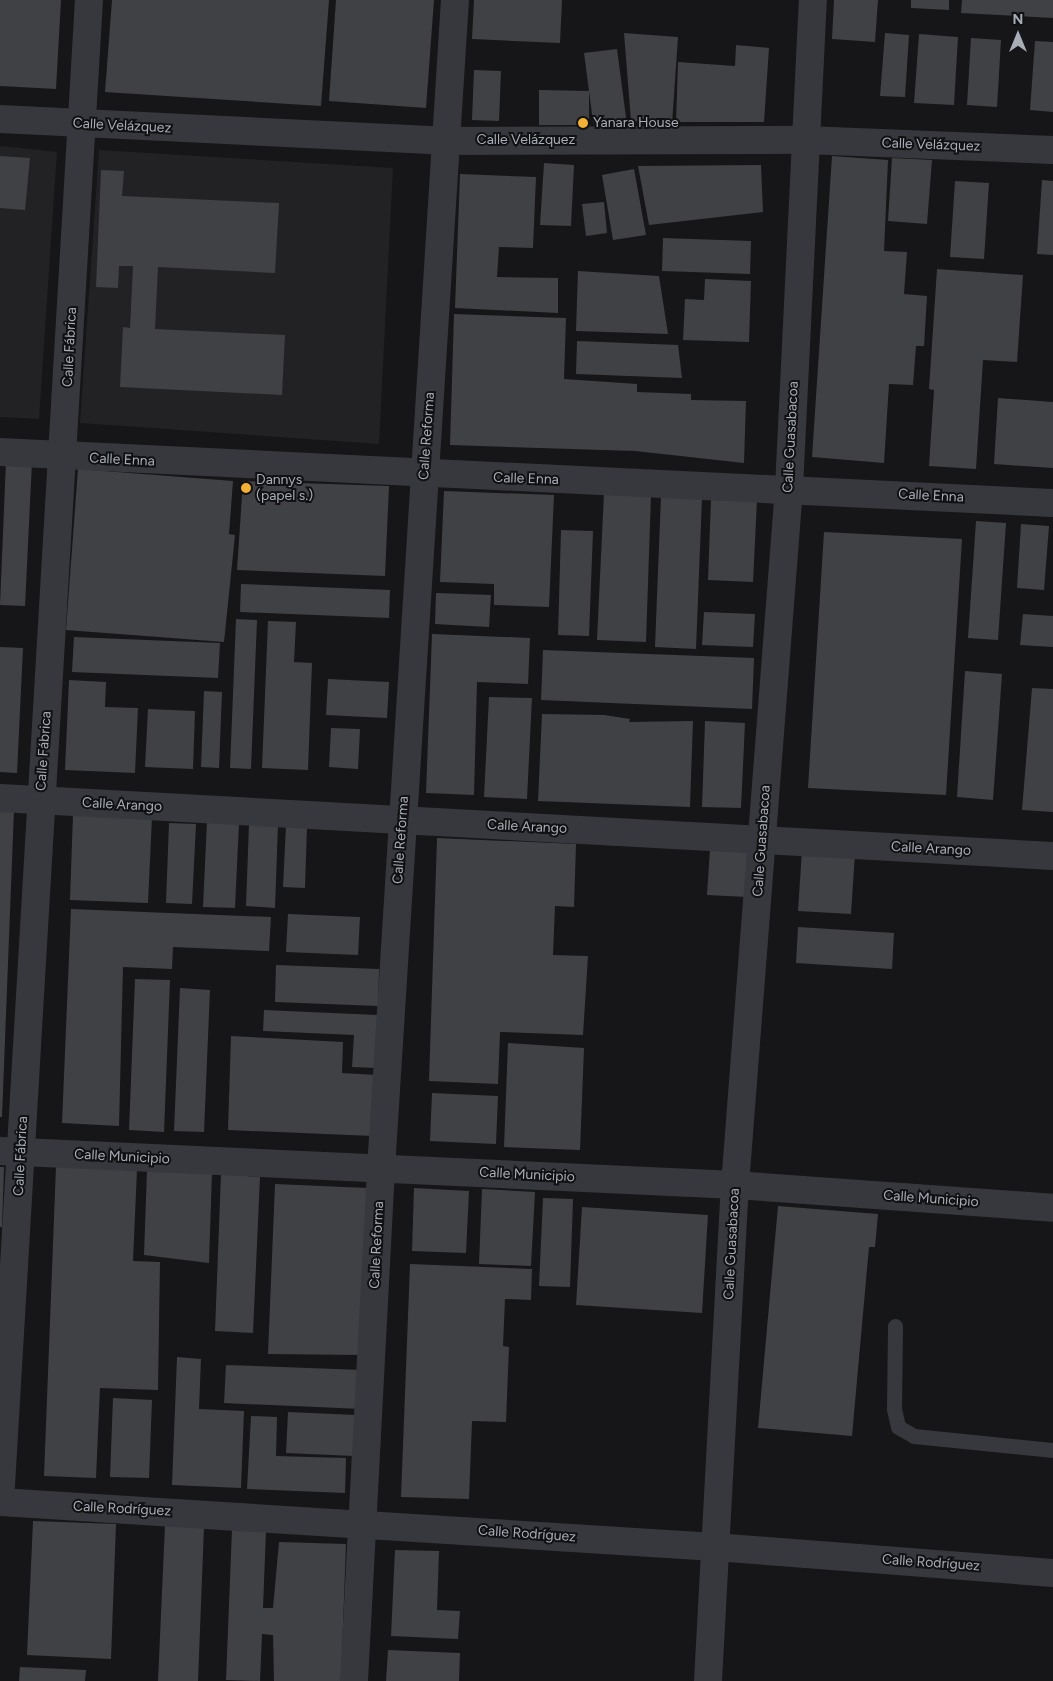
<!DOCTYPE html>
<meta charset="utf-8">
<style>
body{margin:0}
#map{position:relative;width:1053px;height:1681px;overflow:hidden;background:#161618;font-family:Figtree,sans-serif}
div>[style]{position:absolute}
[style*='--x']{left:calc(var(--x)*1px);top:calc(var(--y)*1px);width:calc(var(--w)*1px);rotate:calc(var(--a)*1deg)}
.built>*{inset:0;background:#222225}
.building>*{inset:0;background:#404145}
.service>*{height:15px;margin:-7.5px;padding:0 7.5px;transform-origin:7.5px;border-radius:7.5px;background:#37383d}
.minor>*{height:28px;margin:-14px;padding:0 14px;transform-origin:14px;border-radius:14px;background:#37383d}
.tertiary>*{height:28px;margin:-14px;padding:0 14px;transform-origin:14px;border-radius:14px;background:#37383d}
.dots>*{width:14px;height:14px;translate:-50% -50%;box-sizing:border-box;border:2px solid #111113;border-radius:50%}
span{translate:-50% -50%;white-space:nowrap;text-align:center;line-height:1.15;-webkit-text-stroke:4px #111113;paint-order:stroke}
.poi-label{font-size:14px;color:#a8adb8}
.left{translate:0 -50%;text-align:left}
.street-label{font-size:14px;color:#a8adb8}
.north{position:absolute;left:993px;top:10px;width:50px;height:50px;-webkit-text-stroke:4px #111113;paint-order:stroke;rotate:0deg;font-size:14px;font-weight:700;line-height:20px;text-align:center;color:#a8adb8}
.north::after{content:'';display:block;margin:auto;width:18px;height:22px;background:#a8adb8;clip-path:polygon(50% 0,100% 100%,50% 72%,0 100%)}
</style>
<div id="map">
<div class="built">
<div style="clip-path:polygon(0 146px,57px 152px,39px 419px,0 417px)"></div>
<div style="clip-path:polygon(99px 150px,393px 168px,379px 444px,80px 423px)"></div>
</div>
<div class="building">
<div style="clip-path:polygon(0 0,61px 0,56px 89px,0 86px)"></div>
<div style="clip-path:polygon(112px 0,329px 0,321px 106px,105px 92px)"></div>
<div style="clip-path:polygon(336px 0,434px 0,426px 108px,329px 101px)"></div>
<div style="clip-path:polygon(474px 0,562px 0,560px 43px,472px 39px)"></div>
<div style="clip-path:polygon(834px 0,878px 0,875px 42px,832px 39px)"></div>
<div style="clip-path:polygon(911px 0,949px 0,949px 10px,911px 8px)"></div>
<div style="clip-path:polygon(962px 0,1053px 0,1053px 18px,961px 13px)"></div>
<div style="clip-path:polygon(624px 33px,678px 37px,672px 124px,631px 121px)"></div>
<div style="clip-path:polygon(885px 33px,909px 35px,905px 97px,880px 96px)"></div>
<div style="clip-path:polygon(919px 34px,958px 37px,954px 105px,914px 103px)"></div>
<div style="clip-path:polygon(971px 38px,1001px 40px,997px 107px,967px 105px)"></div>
<div style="clip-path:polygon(1035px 41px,1053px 42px,1053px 112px,1030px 110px)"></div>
<div style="clip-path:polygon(736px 45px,769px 48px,764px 122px,676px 122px,678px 62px,735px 66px)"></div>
<div style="clip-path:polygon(617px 49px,627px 125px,593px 122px,589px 91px,589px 125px,539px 125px,539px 90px,589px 91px,584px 53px)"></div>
<div style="clip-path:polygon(474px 70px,501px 71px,499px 121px,472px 120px)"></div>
<div style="clip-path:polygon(0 156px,30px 158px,25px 210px,0 208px)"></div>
<div style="clip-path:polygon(832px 156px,888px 160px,884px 251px,907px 252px,904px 294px,927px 296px,924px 346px,916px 346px,913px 385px,889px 384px,884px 463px,812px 457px)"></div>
<div style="clip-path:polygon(892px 158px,932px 160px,927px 224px,888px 221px)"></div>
<div style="clip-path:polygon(544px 163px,574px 165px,571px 226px,540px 225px)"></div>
<div style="clip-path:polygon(761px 165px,763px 212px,649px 225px,638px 166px)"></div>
<div style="clip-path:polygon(634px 169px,646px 235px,613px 240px,602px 175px)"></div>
<div style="clip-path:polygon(101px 170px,124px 171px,122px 196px,279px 203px,275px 273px,158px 267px,155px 329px,285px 335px,282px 395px,120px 387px,123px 327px,130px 328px,133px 266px,119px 266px,118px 288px,96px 287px)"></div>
<div style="clip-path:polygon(460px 174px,536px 177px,533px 248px,499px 247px,497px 277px,558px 278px,558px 313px,455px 308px)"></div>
<div style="clip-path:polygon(1042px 180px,1053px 181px,1053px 255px,1037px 254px)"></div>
<div style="clip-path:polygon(955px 181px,989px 183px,984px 259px,950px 257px)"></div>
<div style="clip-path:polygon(604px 202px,607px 233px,586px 236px,582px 204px)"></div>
<div style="clip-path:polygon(663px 238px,751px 241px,750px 274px,662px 271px)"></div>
<div style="clip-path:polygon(937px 269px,1023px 275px,1017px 362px,983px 360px,976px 469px,929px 466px,934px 390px,929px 389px)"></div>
<div style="clip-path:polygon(578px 271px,659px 276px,668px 334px,576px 331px)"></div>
<div style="clip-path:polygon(705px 279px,751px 281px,749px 342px,683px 340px,685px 299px,704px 300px)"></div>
<div style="clip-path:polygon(454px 314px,566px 318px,564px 379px,637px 384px,637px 392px,691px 394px,691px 400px,746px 401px,744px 463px,635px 451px,450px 445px)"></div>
<div style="clip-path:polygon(577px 341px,678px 345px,682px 378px,576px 374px)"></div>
<div style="clip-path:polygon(998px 398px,1053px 402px,1053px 468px,994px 464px)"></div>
<div style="clip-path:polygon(6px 461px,32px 462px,25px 606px,0 605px)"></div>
<div style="clip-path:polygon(78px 469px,233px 481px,229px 534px,235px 535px,224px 642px,66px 630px)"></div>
<div style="clip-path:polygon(243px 481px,389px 486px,385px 576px,237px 570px)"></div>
<div style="clip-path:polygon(444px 491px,554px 495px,549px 607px,494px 605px,494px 584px,440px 582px)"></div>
<div style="clip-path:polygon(604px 493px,651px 495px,646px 642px,597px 640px)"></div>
<div style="clip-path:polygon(661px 496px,702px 498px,696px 649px,655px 647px)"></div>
<div style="clip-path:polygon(711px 499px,757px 500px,753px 582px,708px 580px)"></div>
<div style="clip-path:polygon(976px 521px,1006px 523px,998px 640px,968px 638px)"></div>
<div style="clip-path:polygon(1021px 524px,1049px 526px,1044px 590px,1017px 588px)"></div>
<div style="clip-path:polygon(561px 530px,593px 531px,589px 636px,558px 635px)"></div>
<div style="clip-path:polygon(824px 532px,962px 539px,946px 795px,808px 788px)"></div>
<div style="clip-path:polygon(241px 584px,390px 590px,389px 618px,240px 612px)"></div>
<div style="clip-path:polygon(436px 593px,491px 595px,489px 627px,435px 624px)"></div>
<div style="clip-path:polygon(704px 612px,755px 614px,753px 647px,702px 645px)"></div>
<div style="clip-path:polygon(1023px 614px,1053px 616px,1053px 647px,1020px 645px)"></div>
<div style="clip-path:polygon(236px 619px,257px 620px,251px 769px,230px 768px)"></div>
<div style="clip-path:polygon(268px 621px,296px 622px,294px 662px,312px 663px,308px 770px,262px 768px)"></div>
<div style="clip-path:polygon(432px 634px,530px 638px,528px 684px,477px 682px,474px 795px,426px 793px)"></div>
<div style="clip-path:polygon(74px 637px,220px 643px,218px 678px,72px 672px)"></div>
<div style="clip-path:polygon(0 647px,23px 648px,17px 773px,0 772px)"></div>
<div style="clip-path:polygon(543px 650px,754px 658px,752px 709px,541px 700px)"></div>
<div style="clip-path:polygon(965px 671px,1002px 674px,993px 800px,957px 797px)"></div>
<div style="clip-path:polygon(328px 679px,389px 682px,387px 718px,326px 715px)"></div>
<div style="clip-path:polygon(69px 680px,106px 682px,105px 707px,138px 708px,135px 773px,65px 770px)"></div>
<div style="clip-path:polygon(1032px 688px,1053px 689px,1053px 812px,1022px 810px)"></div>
<div style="clip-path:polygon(204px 691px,222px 692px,219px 768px,201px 767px)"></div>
<div style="clip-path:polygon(489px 697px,532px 698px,527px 799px,484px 797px)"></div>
<div style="clip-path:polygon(148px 709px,195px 711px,193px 769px,145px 767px)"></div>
<div style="clip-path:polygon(542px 714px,604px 715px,630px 719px,629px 722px,693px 721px,690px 807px,538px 801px)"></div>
<div style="clip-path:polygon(705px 721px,745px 723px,741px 808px,702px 807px)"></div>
<div style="clip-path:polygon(331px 728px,360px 729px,358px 769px,329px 767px)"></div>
<div style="clip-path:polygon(0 809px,14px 810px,2px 1117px,0 1117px)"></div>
<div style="clip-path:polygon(73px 814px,152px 817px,148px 903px,70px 900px)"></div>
<div style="clip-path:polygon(207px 821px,239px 823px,235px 908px,203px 907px)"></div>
<div style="clip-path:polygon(169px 823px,196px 824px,192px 904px,166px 903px)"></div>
<div style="clip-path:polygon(249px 824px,278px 825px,275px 908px,246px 906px)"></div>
<div style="clip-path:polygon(286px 825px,307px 826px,305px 888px,283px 887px)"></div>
<div style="clip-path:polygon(437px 838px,576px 844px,574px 907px,555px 906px,553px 955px,588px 956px,583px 1035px,500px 1032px,498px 1084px,429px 1081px)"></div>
<div style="clip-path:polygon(710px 849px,749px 851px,747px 897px,707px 895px)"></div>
<div style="clip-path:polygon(802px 850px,855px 853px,851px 914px,798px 911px)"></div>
<div style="clip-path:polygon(71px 909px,271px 917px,269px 951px,173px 947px,172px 969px,123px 967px,119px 1126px,62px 1123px)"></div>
<div style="clip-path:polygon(288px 914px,360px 917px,358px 955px,286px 952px)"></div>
<div style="clip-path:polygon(798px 927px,894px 933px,892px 969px,796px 963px)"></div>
<div style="clip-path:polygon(276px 965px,379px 969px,378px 1006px,275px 1002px)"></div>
<div style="clip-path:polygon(135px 979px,170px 980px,164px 1132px,129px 1130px)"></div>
<div style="clip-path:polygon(180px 988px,210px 990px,204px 1132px,174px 1131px)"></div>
<div style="clip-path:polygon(264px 1010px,378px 1015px,376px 1068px,352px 1067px,354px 1035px,263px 1031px)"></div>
<div style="clip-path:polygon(231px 1036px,343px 1042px,342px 1073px,376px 1075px,373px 1136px,228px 1130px)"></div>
<div style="clip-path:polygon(508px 1043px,584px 1048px,580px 1150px,504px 1147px)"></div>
<div style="clip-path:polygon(432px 1093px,498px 1096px,496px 1144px,430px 1141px)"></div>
<div style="clip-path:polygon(56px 1166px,137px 1170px,133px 1261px,160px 1262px,158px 1390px,100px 1388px,96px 1478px,44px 1476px)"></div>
<div style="clip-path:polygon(0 1167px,4px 1167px,2px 1227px,0 1227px)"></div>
<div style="clip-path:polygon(147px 1170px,212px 1172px,209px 1263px,144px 1255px)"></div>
<div style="clip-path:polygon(221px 1174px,260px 1177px,253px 1333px,215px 1331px)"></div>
<div style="clip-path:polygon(275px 1184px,367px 1188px,362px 1355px,268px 1354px)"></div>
<div style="clip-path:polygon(414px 1188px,469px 1191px,466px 1253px,412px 1251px)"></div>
<div style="clip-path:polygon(482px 1189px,535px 1192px,531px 1266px,479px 1264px)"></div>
<div style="clip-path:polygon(543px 1198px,573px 1199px,570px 1287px,539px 1286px)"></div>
<div style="clip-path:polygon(778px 1206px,878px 1214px,875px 1247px,869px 1247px,852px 1436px,758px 1428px)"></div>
<div style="clip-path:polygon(582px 1207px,708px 1215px,702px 1313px,576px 1305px)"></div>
<div style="clip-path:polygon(410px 1264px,532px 1269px,531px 1300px,505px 1299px,503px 1346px,509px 1347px,506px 1422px,472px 1421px,469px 1499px,401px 1497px)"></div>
<div style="clip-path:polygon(177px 1357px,201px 1359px,199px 1409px,244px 1411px,241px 1488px,172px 1485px)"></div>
<div style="clip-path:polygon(226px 1365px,363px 1370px,362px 1409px,224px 1403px)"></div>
<div style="clip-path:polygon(113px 1398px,152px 1400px,149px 1478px,110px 1477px)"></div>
<div style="clip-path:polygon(288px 1412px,356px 1415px,354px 1456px,286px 1453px)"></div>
<div style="clip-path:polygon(251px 1416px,277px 1417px,276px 1456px,346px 1458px,345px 1493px,247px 1489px)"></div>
<div style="clip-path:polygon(33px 1521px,116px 1524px,111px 1659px,27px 1655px)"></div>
<div style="clip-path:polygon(165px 1525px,204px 1527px,198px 1681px,158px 1681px)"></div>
<div style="clip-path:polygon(232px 1529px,266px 1531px,263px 1608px,273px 1608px,279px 1542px,346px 1544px,341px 1681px,274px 1681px,273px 1635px,262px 1634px,260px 1681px,226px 1680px)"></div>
<div style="clip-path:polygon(395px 1550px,439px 1551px,437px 1610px,460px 1611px,458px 1639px,391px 1636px)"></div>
<div style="clip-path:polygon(388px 1650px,460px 1653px,459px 1681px,386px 1681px)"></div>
<div style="clip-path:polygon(20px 1667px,86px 1670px,85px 1681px,19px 1681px)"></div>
</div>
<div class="service">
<div style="--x:895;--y:1326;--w:83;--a:90.7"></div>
<div style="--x:894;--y:1409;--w:18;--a:77"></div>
<div style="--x:898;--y:1427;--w:18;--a:29"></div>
<div style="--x:914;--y:1436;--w:140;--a:5.8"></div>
</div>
<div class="minor">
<div style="--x:0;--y:119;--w:446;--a:2.8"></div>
<div style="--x:445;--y:141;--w:361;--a:-0.2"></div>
<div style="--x:806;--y:140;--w:247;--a:2.3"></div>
<div style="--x:0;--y:452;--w:1054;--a:2.77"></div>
<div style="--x:0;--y:798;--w:1055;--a:3.15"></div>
<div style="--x:0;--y:1151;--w:736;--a:2.65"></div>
<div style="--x:735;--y:1185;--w:319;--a:4.1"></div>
<div style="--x:0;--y:1502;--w:716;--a:3.6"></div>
<div style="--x:715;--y:1547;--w:339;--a:4.4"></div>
<div style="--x:708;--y:1681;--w:497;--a:-86.9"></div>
<div style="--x:735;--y:1185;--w:699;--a:-85.57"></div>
<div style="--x:789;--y:488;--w:489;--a:-87.2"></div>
</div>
<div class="tertiary">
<div style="--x:0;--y:1502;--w:1505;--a:-86.61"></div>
<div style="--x:354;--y:1681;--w:513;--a:-86.98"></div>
<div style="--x:381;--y:1169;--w:1171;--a:-86.38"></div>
</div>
<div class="dots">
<div style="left:583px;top:123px;background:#f2b134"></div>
<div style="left:246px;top:488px;background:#f2b134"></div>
</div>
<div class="poi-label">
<span class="left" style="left:593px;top:123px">Yanara House</span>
<span class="left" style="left:256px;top:488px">Dannys<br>(papel s.)</span>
</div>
<div class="street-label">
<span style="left:122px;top:126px;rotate:3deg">Calle Velázquez</span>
<span style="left:526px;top:140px">Calle Velázquez</span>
<span style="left:931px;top:145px;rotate:2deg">Calle Velázquez</span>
<span style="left:70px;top:347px;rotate:-87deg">Calle Fábrica</span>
<span style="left:427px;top:436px;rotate:-86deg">Calle Reforma</span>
<span style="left:791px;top:437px;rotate:-87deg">Calle Guasabacoa</span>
<span style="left:122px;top:460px;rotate:3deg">Calle Enna</span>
<span style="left:526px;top:479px;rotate:2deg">Calle Enna</span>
<span style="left:931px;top:496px;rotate:3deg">Calle Enna</span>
<span style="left:44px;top:751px;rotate:-86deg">Calle Fábrica</span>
<span style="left:122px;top:805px;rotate:3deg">Calle Arango</span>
<span style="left:527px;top:827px;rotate:3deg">Calle Arango</span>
<span style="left:401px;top:840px;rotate:-86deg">Calle Reforma</span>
<span style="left:762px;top:841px;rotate:-86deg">Calle Guasabacoa</span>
<span style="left:931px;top:849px;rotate:3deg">Calle Arango</span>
<span style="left:21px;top:1156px;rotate:-87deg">Calle Fábrica</span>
<span style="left:122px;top:1157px;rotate:3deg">Calle Municipio</span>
<span style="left:527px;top:1175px;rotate:3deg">Calle Municipio</span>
<span style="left:931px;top:1199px;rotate:4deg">Calle Municipio</span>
<span style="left:732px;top:1244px;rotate:-87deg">Calle Guasabacoa</span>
<span style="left:377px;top:1245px;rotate:-87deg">Calle Reforma</span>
<span style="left:122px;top:1509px;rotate:3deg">Calle Rodríguez</span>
<span style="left:527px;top:1534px;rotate:4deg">Calle Rodríguez</span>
<span style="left:931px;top:1563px;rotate:4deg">Calle Rodríguez</span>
</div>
<div class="north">N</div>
</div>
